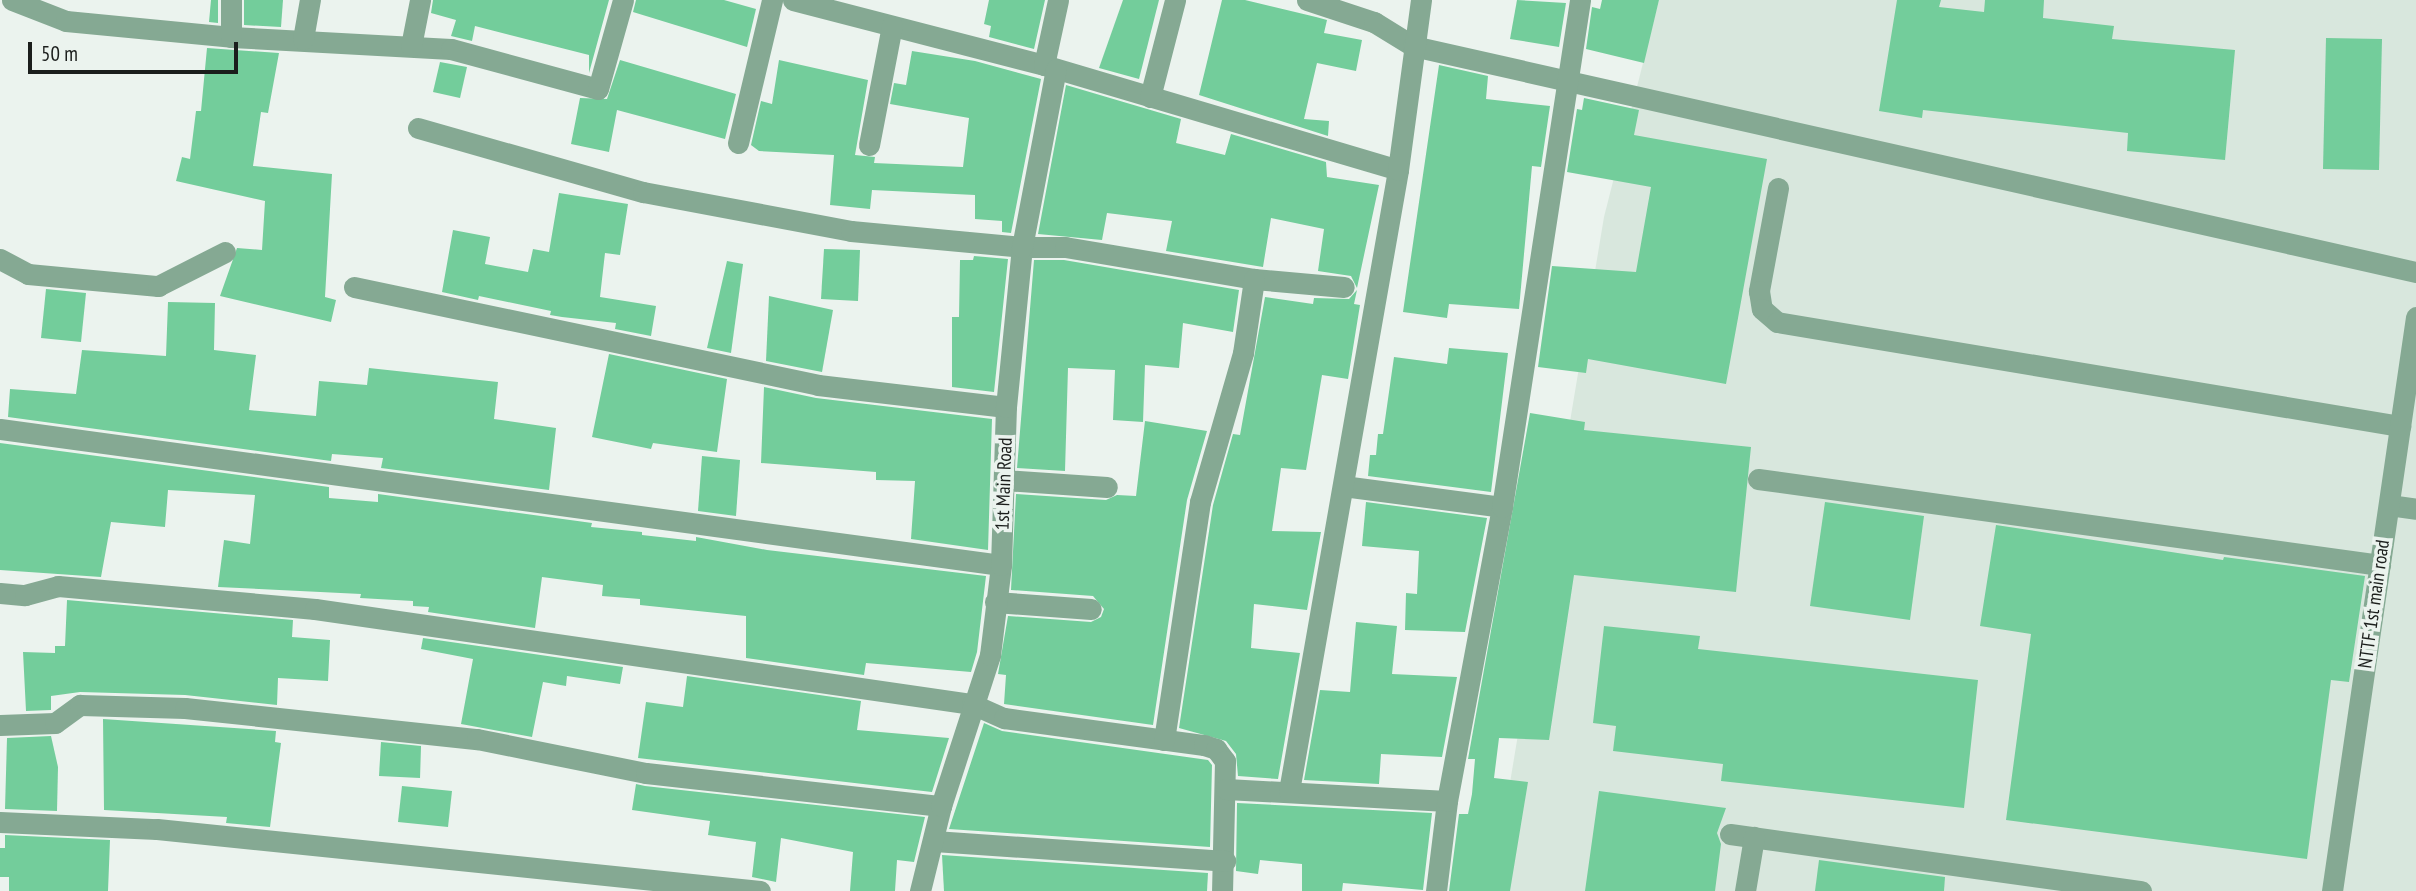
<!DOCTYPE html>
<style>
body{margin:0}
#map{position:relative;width:2416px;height:891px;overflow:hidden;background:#ebf3ee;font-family:"PT Sans Narrow",sans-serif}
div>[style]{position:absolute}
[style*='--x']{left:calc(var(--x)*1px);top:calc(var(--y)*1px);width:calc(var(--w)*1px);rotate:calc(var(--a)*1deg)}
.built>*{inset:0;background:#d8e7dd}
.building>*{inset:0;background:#73cd9b}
.minor>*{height:21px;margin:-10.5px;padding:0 10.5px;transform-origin:10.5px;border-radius:10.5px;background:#85a993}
span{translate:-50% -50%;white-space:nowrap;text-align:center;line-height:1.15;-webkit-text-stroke:7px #ebf3ee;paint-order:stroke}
.street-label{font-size:19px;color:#1b1e1c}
.scale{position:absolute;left:28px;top:42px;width:210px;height:32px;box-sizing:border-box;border:4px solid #1b1e1c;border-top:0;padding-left:9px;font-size:21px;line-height:24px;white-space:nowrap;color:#1b1e1c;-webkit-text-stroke:5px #ebf3ee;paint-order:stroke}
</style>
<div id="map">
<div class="built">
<div style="clip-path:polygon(1659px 0,2416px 0,2416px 891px,1492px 891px,1604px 217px)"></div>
</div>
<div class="building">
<div style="clip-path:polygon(211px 0,218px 0,218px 23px,209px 22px)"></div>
<div style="clip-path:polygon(244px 0,283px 0,281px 27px,244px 25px)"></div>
<div style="clip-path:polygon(433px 0,609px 0,589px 73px,589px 55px,475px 26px,472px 41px,451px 36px,456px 20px,431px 13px)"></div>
<div style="clip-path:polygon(636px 0,724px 0,756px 9px,747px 47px,633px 12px)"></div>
<div style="clip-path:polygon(989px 0,1045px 0,1034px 49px,989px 37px,991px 26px,984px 24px)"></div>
<div style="clip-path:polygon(1123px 0,1159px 0,1139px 79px,1099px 68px)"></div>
<div style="clip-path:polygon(1222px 0,1245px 0,1316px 17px,1327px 20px,1324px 33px,1362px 40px,1356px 71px,1317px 63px,1304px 119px,1329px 121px,1328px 136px,1199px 95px)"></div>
<div style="clip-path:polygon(1517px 0,1566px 3px,1559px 47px,1510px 39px)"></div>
<div style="clip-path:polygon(1602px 0,1659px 0,1644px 63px,1586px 49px,1592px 7px,1600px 9px)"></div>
<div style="clip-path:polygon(1897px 0,1941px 0,1939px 7px,1984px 12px,1985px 0,2044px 0,2043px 18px,2114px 26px,2112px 39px,2235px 50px,2225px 160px,2127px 151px,2128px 133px,1923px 110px,1922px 118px,1879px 111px)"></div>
<div style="clip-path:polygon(2326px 38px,2382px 39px,2379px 170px,2323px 169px)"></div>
<div style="clip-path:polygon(207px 48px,279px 53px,268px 113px,261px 112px,253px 166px,332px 174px,325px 297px,336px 300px,331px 322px,220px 296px,237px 248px,262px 250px,265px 201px,176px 181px,182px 157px,190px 159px,196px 111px,201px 111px)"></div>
<div style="clip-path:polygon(912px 51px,975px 61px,1041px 79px,1011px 233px,1002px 232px,1002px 221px,975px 219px,975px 195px,872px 190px,870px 209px,830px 205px,834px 155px,759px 151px,751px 145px,761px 101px,772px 104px,779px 60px,868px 80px,855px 155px,875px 157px,874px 163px,963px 167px,969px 118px,890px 104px,894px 83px,906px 85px)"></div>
<div style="clip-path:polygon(620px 60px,736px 94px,725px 139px,617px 110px,609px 152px,571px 144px,580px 98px,607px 99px)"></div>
<div style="clip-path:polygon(440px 62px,467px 67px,460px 98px,433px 92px)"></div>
<div style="clip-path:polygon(1439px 65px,1488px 76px,1486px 99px,1550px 106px,1541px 167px,1532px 166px,1519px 309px,1449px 304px,1447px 318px,1403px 312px)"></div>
<div style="clip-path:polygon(1066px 85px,1181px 119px,1176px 143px,1225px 155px,1231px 134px,1326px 162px,1327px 177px,1379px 185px,1357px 288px,1351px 276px,1318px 271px,1324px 229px,1271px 218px,1263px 267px,1166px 251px,1172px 221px,1107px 213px,1102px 240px,1038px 234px)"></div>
<div style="clip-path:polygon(1584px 98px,1639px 110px,1634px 135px,1767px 159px,1726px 384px,1588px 359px,1586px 373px,1538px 367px,1552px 266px,1636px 272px,1651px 187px,1567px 172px,1577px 109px,1582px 110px)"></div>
<div style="clip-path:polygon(559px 193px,628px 204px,620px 255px,605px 253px,600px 297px,656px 306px,651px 336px,615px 329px,616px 323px,562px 317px,550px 315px,551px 311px,479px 296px,478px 300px,442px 292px,453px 230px,490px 237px,485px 264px,528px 272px,533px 249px,549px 252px)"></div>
<div style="clip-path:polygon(824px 249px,860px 250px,858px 301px,821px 299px)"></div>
<div style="clip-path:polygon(974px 256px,1008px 259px,994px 392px,952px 387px,952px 317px,959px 317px,960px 260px,973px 260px)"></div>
<div style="clip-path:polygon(1034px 260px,1064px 260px,1239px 290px,1233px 332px,1183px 323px,1179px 368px,1145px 365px,1143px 422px,1113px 420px,1115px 370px,1068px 368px,1065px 471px,1017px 468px)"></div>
<div style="clip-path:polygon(727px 261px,743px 264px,731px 353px,707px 348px)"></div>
<div style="clip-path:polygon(46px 289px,86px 293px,81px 342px,41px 338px)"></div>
<div style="clip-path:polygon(1357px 290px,1354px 304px,1360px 305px,1348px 379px,1322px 375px,1306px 470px,1281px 468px,1272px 531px,1321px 532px,1307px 610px,1254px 604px,1251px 648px,1300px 653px,1278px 779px,1238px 776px,1236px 754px,1226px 741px,1179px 728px,1213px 505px,1233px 434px,1240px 435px,1265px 297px,1313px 304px,1314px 298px,1349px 299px)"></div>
<div style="clip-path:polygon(769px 296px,833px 310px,822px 372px,766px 361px)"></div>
<div style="clip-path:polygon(168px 302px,215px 303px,214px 350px,256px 355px,249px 410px,316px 416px,319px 381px,367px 385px,369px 368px,498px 382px,494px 419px,556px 428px,549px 490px,381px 468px,383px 458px,332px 454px,331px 461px,8px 417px,10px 389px,76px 394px,82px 350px,166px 356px)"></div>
<div style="clip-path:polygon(1449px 348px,1508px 353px,1491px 492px,1368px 476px,1370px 455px,1376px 455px,1378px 434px,1383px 434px,1394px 357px,1447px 364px)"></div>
<div style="clip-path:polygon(609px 354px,727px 379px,717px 452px,653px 443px,651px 449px,592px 437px)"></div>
<div style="clip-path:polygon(764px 387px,816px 398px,992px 419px,988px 550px,911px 539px,915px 481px,876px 480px,876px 472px,761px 463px)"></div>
<div style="clip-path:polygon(1530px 413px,1585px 422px,1584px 430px,1751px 447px,1736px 592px,1574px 575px,1549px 740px,1499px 738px,1494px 778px,1528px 782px,1510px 891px,1449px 891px,1459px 814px,1468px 814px,1472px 794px,1475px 759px,1468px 759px)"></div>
<div style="clip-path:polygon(1145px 421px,1207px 431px,1187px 500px,1153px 725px,1004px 704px,1006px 675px,998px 674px,1008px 616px,1091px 622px,1101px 617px,1104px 609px,1093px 596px,1011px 590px,1016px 494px,1106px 500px,1117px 495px,1136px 496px)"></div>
<div style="clip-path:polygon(0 443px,329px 487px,329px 498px,378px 502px,378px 494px,592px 523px,591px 527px,642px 532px,642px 535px,696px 541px,696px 537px,767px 550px,986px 576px,977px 652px,971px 672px,866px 663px,864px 675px,746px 658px,746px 616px,640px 605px,640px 599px,602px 596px,603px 585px,542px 577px,535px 628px,428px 612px,429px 607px,413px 606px,413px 601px,360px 598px,361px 594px,218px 587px,224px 540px,250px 544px,255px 495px,168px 490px,165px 527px,111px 522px,101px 577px,0 570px)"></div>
<div style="clip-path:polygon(702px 456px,740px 460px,736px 516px,698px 511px)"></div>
<div style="clip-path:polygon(1366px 502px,1487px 518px,1465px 632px,1405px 630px,1406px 593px,1417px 594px,1419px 551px,1362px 546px)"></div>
<div style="clip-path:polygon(1825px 502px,1924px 516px,1910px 620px,1810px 606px)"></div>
<div style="clip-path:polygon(1996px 525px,2223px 560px,2224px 557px,2365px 576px,2349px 682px,2331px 680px,2307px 859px,2006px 820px,2031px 634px,1980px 626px)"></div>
<div style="clip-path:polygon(67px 600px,293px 620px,292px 637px,330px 640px,328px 681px,278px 678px,277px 705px,185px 695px,80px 692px,51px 696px,51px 710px,26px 711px,23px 652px,55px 653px,55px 646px,65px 646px)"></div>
<div style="clip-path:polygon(1356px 622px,1397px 626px,1392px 674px,1457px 677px,1442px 757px,1381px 754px,1379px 784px,1304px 780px,1320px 690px,1350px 692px)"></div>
<div style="clip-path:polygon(1604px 626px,1700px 636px,1698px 649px,1978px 680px,1964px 808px,1721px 781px,1723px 764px,1613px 751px,1616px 726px,1593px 723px)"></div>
<div style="clip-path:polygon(423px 638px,623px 667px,620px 684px,567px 676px,566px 686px,543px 682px,532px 737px,461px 724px,473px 659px,421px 649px)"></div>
<div style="clip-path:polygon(687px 676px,861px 701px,857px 730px,949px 738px,932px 792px,638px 758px,646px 702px,683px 707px)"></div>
<div style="clip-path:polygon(103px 719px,276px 731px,275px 742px,281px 743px,270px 827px,226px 823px,227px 817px,104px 810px)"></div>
<div style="clip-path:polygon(984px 723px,1002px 731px,1208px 760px,1212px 765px,1210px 847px,949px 829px)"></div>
<div style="clip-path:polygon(51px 736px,58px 767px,57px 811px,5px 809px,7px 738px)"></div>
<div style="clip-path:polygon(381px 742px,421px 746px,420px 778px,379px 776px)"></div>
<div style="clip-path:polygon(636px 784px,645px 786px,925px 817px,914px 862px,897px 860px,895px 891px,850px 891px,853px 852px,781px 838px,776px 882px,752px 877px,756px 842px,708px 835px,710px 821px,632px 810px)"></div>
<div style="clip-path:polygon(402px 786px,452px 791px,448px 827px,398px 822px)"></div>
<div style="clip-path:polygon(1599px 791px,1726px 808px,1717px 833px,1721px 844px,1715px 891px,1585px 891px)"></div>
<div style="clip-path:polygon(1237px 803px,1432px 813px,1423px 890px,1343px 883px,1342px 891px,1302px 891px,1302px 864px,1260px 860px,1258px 874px,1236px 871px)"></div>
<div style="clip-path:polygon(5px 835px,110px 840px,108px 891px,9px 891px,9px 877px,0 877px,0 848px,5px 848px)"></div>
<div style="clip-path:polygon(942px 855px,1208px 873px,1207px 891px,944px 891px)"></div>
<div style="clip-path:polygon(1819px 860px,1945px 877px,1944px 891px,1815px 891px)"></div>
</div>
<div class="minor">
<div style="--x:12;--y:0;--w:58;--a:21.3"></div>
<div style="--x:66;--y:21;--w:166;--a:5.5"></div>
<div style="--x:231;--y:37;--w:220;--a:3.1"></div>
<div style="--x:451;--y:49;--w:152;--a:15.2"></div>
<div style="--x:598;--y:89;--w:92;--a:-74.3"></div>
<div style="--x:231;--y:0;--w:37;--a:90"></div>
<div style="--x:793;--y:0;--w:259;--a:14.5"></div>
<div style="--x:1044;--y:65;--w:369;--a:16.5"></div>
<div style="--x:1307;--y:0;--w:71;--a:18.2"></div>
<div style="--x:1374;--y:22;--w:46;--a:31.6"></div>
<div style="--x:1413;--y:46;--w:1028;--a:12.7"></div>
<div style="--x:303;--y:39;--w:40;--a:-80"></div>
<div style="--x:411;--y:46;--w:47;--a:-78.9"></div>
<div style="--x:1044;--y:65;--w:66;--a:-77.8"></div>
<div style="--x:1150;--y:97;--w:100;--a:-75.5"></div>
<div style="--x:418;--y:128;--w:234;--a:15.9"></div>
<div style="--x:643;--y:192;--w:212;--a:10.6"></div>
<div style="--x:851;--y:231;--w:172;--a:5.3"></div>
<div style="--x:1022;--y:247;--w:43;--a:0"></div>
<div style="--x:1065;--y:247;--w:192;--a:9.6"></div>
<div style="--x:1254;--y:279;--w:90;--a:5.1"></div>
<div style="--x:738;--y:143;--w:147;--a:-76.6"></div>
<div style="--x:869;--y:145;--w:121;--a:-79.1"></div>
<div style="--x:1778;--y:188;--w:105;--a:100.5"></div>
<div style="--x:1759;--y:291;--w:18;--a:81"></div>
<div style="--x:1762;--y:309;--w:20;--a:41"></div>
<div style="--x:1777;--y:322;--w:632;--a:9.48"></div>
<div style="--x:0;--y:259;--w:32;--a:28"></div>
<div style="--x:28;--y:274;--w:131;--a:5.3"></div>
<div style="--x:158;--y:286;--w:75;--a:-26.9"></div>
<div style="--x:354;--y:287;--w:474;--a:11.9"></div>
<div style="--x:818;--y:385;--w:189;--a:6.7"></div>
<div style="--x:0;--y:429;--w:1010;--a:7.74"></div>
<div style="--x:1758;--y:479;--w:628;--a:7.87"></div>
<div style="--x:1004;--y:480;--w:103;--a:3.9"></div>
<div style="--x:1343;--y:486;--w:160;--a:7.5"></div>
<div style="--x:2389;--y:505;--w:27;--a:8"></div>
<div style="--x:0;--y:593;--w:25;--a:5"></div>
<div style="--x:25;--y:595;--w:34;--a:-15"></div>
<div style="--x:58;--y:586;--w:258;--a:5.1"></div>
<div style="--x:315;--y:609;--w:664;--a:8.23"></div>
<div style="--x:972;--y:704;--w:35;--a:24"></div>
<div style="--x:1004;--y:718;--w:202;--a:7.7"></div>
<div style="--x:1204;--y:745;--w:13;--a:18"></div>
<div style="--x:1216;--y:749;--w:15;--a:53"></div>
<div style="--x:1225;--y:761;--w:130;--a:91.3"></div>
<div style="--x:995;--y:602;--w:96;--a:4.2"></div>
<div style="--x:0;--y:725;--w:55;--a:-2.1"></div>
<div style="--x:55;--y:723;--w:31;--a:-36"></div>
<div style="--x:80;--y:705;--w:105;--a:1.6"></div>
<div style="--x:185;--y:708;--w:294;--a:6.1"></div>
<div style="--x:477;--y:739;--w:172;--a:11.4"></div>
<div style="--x:646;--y:773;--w:297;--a:6.4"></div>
<div style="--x:1164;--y:740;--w:241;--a:-81.4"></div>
<div style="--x:1200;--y:502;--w:155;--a:-73.9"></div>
<div style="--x:1243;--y:353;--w:75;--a:-81.5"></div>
<div style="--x:1226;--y:789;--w:221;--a:3.1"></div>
<div style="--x:1289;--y:791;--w:630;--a:-80.04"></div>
<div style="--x:1398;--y:170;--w:172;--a:-82.3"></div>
<div style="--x:0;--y:822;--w:157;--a:2.6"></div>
<div style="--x:157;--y:829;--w:606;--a:5.87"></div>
<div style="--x:1730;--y:834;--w:415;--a:7.9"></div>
<div style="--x:934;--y:841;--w:292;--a:3.9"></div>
<div style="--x:920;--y:891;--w:88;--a:-76.1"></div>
<div style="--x:941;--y:806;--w:159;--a:-72"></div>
<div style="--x:990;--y:655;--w:91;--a:-83"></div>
<div style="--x:1001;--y:565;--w:158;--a:-88.2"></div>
<div style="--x:1006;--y:407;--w:161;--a:-84.3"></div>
<div style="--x:1022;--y:247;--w:181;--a:-79.2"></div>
<div style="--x:1436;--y:891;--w:91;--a:-83"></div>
<div style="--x:1447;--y:801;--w:299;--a:-79.4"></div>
<div style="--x:1502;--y:507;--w:513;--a:-81.25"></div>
<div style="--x:1745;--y:891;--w:55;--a:-80.5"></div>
<div style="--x:2332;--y:891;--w:580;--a:-81.67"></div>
</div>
<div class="street-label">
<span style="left:1004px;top:484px;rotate:-88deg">1st Main Road</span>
<span style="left:2374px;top:604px;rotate:-82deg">NTTF 1st main road</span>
</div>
<div class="scale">50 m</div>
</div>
